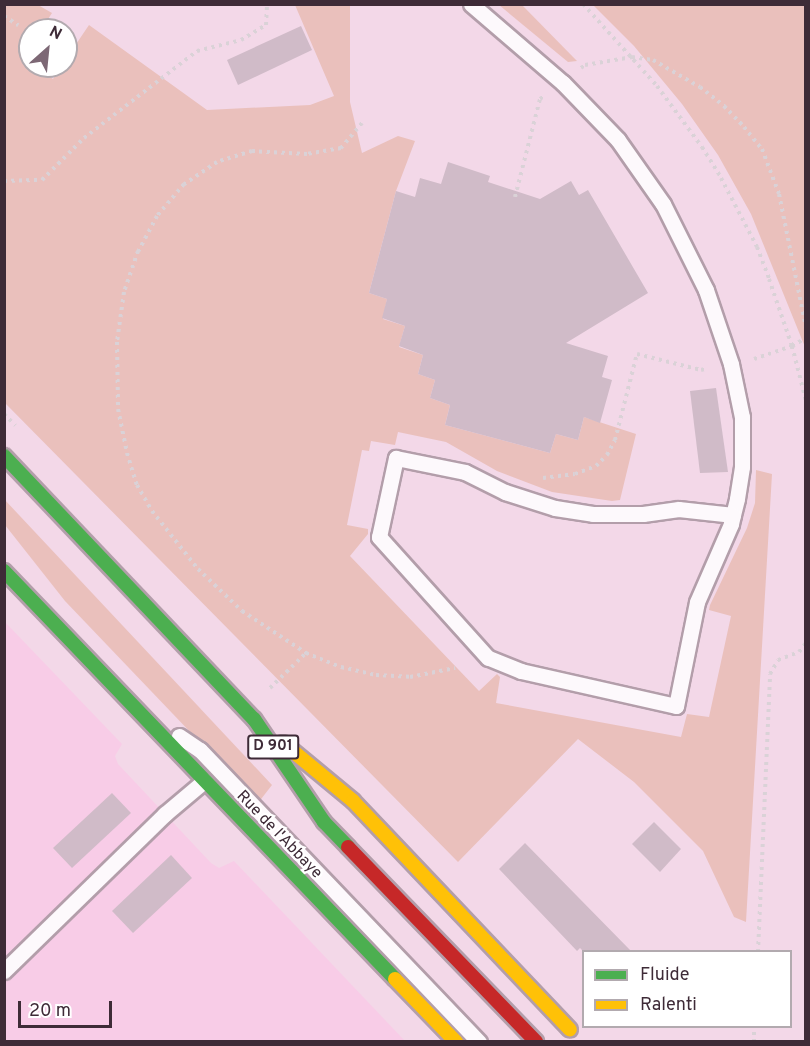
<!DOCTYPE html>
<style>
body{margin:0}
#map{position:relative;width:810px;height:1046px;overflow:hidden;background:#f3d8e8;font-family:Overpass,sans-serif}
div>[style]{position:absolute}
[style*='--x']{left:calc(var(--x)*1px);top:calc(var(--y)*1px);width:calc(var(--w)*1px);rotate:calc(var(--a)*1deg)}
.built>*{inset:0;background:#f8cce7}
.green>*{inset:0;background:#eac0bc}
.building>*{inset:0;background:#d0bbc8}
.path>*{height:4px;margin-top:-2px;transform-origin:0;background:repeating-linear-gradient(90deg,#dad2d7 0 3px,transparent 0 7.5px)}
.roads{filter:drop-shadow(2px 0 #b39eaa) drop-shadow(-2px 0 #b39eaa) drop-shadow(0 2px #b39eaa) drop-shadow(0 -2px #b39eaa)}
.lane>*{height:15px;margin:-7.5px;padding:0 7.5px;transform-origin:7.5px;border-radius:7.5px;background:#fdf9fc}
.fast>*{height:14px;margin:-7px;padding:0 7px;transform-origin:7px;border-radius:7px;background:#4caf50}
.slow>*{height:14px;margin:-7px;padding:0 7px;transform-origin:7px;border-radius:7px;background:#ffc107}
.jam>*{height:14px;margin:-7px;padding:0 7px;transform-origin:7px;border-radius:7px;background:#c62828}
span{translate:-50% -50%;white-space:nowrap;text-align:center;line-height:1.15;-webkit-text-stroke:4.5px #fff;paint-order:stroke}
.shield-label span{padding:2px 4px;background:#fff;border:2px solid;border-radius:4px;-webkit-text-stroke-width:0}
.shield-label{font-size:15px;color:#3e2b37;font-weight:700}
.street-label{font-size:16px;color:#3e2b37}
.frame{position:absolute;inset:0;border:6px solid #3e2b37;pointer-events:none}
.legend{position:absolute;left:582px;top:950px;width:210px;height:78px;box-sizing:border-box;background:#fff;border:2px solid #b2aaaf;margin:0;padding:8px 10px;list-style:none;font-size:18px;color:#3e2b37}
.legend li{display:flex;align-items:center;gap:12px;height:30px}
.legend b{width:30px;border:2px solid #b2aaaf}
.north{position:absolute;left:18px;top:18px;width:60px;height:60px;box-sizing:border-box;background:#fff;border:2px solid #b2aaaf;border-radius:50%;rotate:27deg;font-size:16px;font-weight:700;line-height:24px;text-align:center;color:#3e2b37}
.north::after{content:'';display:block;margin:auto;width:21px;height:27px;background:#7d6875;clip-path:polygon(50% 0,100% 100%,50% 72%,0 100%)}
.scale{position:absolute;left:18px;top:1001px;width:94px;height:27px;box-sizing:border-box;border:3px solid #3e2b37;border-top:0;padding-left:8px;font-size:18px;line-height:21px;white-space:nowrap;color:#3e2b37;-webkit-text-stroke:4px #fff;paint-order:stroke}
</style>
<div id="map">
<div class="built">
<div style="clip-path:polygon(4px 621px,122px 744px,115px 756px,118px 764px,211px 863px,219px 868px,234px 861px,405px 1041px,5px 1041px)"></div>
</div>
<div class="green">
<div style="clip-path:polygon(4px 5px,38px 5px,52px 13px,41px 30px,30px 30px,30px 47px,22px 59px,53px 79px,62px 66px,66px 66px,66px 59px,89px 25px,207px 110px,310px 105px,334px 96px,295px 5px,350px 5px,350px 102px,362px 153px,398px 136px,415px 141px,396px 191px,369px 293px,387px 299px,383px 319px,405px 326px,399px 347px,423px 355px,418px 374px,435px 380px,430px 398px,450px 405px,445px 425px,550px 453px,556px 434px,578px 440px,584px 417px,636px 434px,620px 500px,612px 501px,552px 492px,497px 471px,446px 442px,398px 432px,395px 445px,371px 441px,369px 451px,362px 450px,347px 525px,368px 529px,368px 534px,350px 556px,479px 691px,497px 674px,500px 677px,496px 703px,681px 737px,687px 714px,709px 717px,731px 616px,709px 610px,710px 605px,747px 528px,755px 503px,756px 470px,772px 474px,746px 922px,734px 917px,703px 851px,634px 782px,578px 739px,458px 862px,5px 403px)"></div>
<div style="clip-path:polygon(499px 5px,522px 5px,577px 61px,568px 62px)"></div>
<div style="clip-path:polygon(593px 5px,805px 5px,805px 347px,751px 214px,718px 155px,682px 104px,634px 46px)"></div>
<div style="clip-path:polygon(4px 499px,272px 785px,258px 803px,65px 601px,5px 525px)"></div>
</div>
<div class="building">
<div style="clip-path:polygon(301px 26px,312px 50px,238px 85px,227px 60px)"></div>
<div style="clip-path:polygon(448px 162px,490px 176px,488px 182px,540px 199px,571px 181px,579px 195px,588px 190px,648px 293px,566px 343px,608px 356px,602px 377px,612px 380px,600px 423px,584px 417px,578px 440px,556px 434px,550px 453px,445px 425px,450px 405px,430px 398px,435px 380px,418px 374px,423px 355px,399px 346px,405px 326px,382px 318px,387px 299px,369px 293px,396px 191px,415px 197px,420px 178px,441px 184px)"></div>
<div style="clip-path:polygon(716px 388px,728px 472px,700px 473px,690px 391px)"></div>
<div style="clip-path:polygon(112px 793px,131px 813px,72px 868px,53px 848px)"></div>
<div style="clip-path:polygon(654px 822px,681px 849px,660px 872px,632px 844px)"></div>
<div style="clip-path:polygon(525px 843px,631px 951px,583px 951px,580px 948px,577px 951px,499px 869px)"></div>
<div style="clip-path:polygon(171px 855px,192px 878px,133px 933px,112px 911px)"></div>
</div>
<div class="path">
<div style="--x:583;--y:4;--w:110;--a:47.9"></div>
<div style="--x:657;--y:86;--w:76;--a:53.6"></div>
<div style="--x:702;--y:147;--w:36;--a:58"></div>
<div style="--x:721;--y:178;--w:78;--a:62.4"></div>
<div style="--x:757;--y:247;--w:34;--a:69"></div>
<div style="--x:769;--y:279;--w:71;--a:71.1"></div>
<div style="--x:792;--y:346;--w:57;--a:75.7"></div>
<div style="--x:4;--y:16;--w:17;--a:33"></div>
<div style="--x:581;--y:68;--w:5;--a:-37"></div>
<div style="--x:585;--y:65;--w:48;--a:-9.7"></div>
<div style="--x:632;--y:57;--w:21;--a:8"></div>
<div style="--x:653;--y:60;--w:54;--a:29.9"></div>
<div style="--x:700;--y:87;--w:31;--a:38"></div>
<div style="--x:724;--y:106;--w:29;--a:46"></div>
<div style="--x:744;--y:127;--w:28;--a:51"></div>
<div style="--x:762;--y:149;--w:48;--a:69.3"></div>
<div style="--x:779;--y:194;--w:137;--a:78.6"></div>
<div style="--x:362;--y:123;--w:33;--a:130"></div>
<div style="--x:341;--y:148;--w:35;--a:170"></div>
<div style="--x:307;--y:154;--w:55;--a:-176.9"></div>
<div style="--x:252;--y:151;--w:37;--a:163"></div>
<div style="--x:217;--y:162;--w:40;--a:146"></div>
<div style="--x:184;--y:184;--w:42;--a:130.2"></div>
<div style="--x:157;--y:216;--w:40;--a:118"></div>
<div style="--x:138;--y:251;--w:43;--a:108.9"></div>
<div style="--x:124;--y:292;--w:50;--a:98"></div>
<div style="--x:117;--y:342;--w:67;--a:89.1"></div>
<div style="--x:118;--y:409;--w:45;--a:78.4"></div>
<div style="--x:127;--y:453;--w:34;--a:73"></div>
<div style="--x:137;--y:485;--w:30;--a:60"></div>
<div style="--x:152;--y:511;--w:74;--a:51.6"></div>
<div style="--x:198;--y:569;--w:61;--a:43.7"></div>
<div style="--x:242;--y:611;--w:77;--a:33.3"></div>
<div style="--x:306;--y:653;--w:38;--a:22"></div>
<div style="--x:341;--y:667;--w:36;--a:13"></div>
<div style="--x:376;--y:675;--w:34;--a:3"></div>
<div style="--x:410;--y:677;--w:46;--a:-11.3"></div>
<div style="--x:4;--y:181;--w:38;--a:-2"></div>
<div style="--x:42;--y:180;--w:59;--a:-45"></div>
<div style="--x:84;--y:138;--w:143;--a:-37.6"></div>
<div style="--x:197;--y:51;--w:45;--a:-14"></div>
<div style="--x:241;--y:40;--w:29;--a:-31"></div>
<div style="--x:266;--y:25;--w:21;--a:-87"></div>
<div style="--x:515;--y:197;--w:101;--a:-75.7"></div>
<div style="--x:540;--y:99;--w:5;--a:-37"></div>
<div style="--x:754;--y:359;--w:40;--a:-18.9"></div>
<div style="--x:792;--y:346;--w:16;--a:-30"></div>
<div style="--x:4;--y:414;--w:16;--a:45"></div>
<div style="--x:543;--y:478;--w:32;--a:-7"></div>
<div style="--x:575;--y:474;--w:22;--a:-21"></div>
<div style="--x:596;--y:466;--w:16;--a:-45"></div>
<div style="--x:607;--y:455;--w:17;--a:-62"></div>
<div style="--x:615;--y:440;--w:89;--a:-75.7"></div>
<div style="--x:637;--y:354;--w:66;--a:14"></div>
<div style="--x:701;--y:370;--w:7;--a:-16"></div>
<div style="--x:270;--y:688;--w:50;--a:-44.2"></div>
<div style="--x:758;--y:952;--w:278;--a:-87.5"></div>
<div style="--x:770;--y:674;--w:16;--a:-60"></div>
<div style="--x:778;--y:660;--w:22;--a:-21"></div>
<div style="--x:799;--y:652;--w:11;--a:-52"></div>
<div style="--x:754;--y:1042;--w:16;--a:-90"></div>
</div>
<div class="roads">
<div class="lane">
<div style="--x:471;--y:4;--w:121;--a:40.7"></div>
<div style="--x:563;--y:83;--w:79;--a:46"></div>
<div style="--x:618;--y:140;--w:78;--a:54.9"></div>
<div style="--x:663;--y:204;--w:96;--a:63.4"></div>
<div style="--x:706;--y:290;--w:78;--a:71.3"></div>
<div style="--x:731;--y:364;--w:54;--a:78.3"></div>
<div style="--x:742;--y:417;--w:50;--a:90"></div>
<div style="--x:742;--y:467;--w:32;--a:99"></div>
<div style="--x:737;--y:499;--w:16;--a:104"></div>
<div style="--x:733;--y:515;--w:9;--a:103"></div>
<div style="--x:731;--y:524;--w:85;--a:113.6"></div>
<div style="--x:697;--y:602;--w:106;--a:101.4"></div>
<div style="--x:676;--y:706;--w:159;--a:-167.3"></div>
<div style="--x:521;--y:671;--w:35;--a:-158"></div>
<div style="--x:488;--y:658;--w:163;--a:-132"></div>
<div style="--x:379;--y:537;--w:81;--a:-77.9"></div>
<div style="--x:396;--y:458;--w:70;--a:11.5"></div>
<div style="--x:465;--y:472;--w:45;--a:26.6"></div>
<div style="--x:505;--y:492;--w:52;--a:17.7"></div>
<div style="--x:555;--y:508;--w:38;--a:9"></div>
<div style="--x:593;--y:514;--w:50;--a:0"></div>
<div style="--x:643;--y:514;--w:36;--a:-8"></div>
<div style="--x:679;--y:509;--w:54;--a:6.3"></div>
<div style="--x:179;--y:736;--w:25;--a:34"></div>
<div style="--x:200;--y:750;--w:404;--a:46.3"></div>
<div style="--x:4;--y:971;--w:225;--a:-44.3"></div>
<div style="--x:165;--y:814;--w:51;--a:-40.2"></div>
</div>
<div class="fast">
<div style="--x:4;--y:456;--w:363;--a:46.5"></div>
<div style="--x:254;--y:719;--w:125;--a:55.8"></div>
<div style="--x:324;--y:822;--w:35;--a:46"></div>
<div style="--x:4;--y:571;--w:565;--a:46.22"></div>
</div>
<div class="slow">
<div style="--x:283;--y:743;--w:91;--a:39.6"></div>
<div style="--x:353;--y:801;--w:315;--a:46.5"></div>
<div style="--x:395;--y:979;--w:88;--a:45.9"></div>
</div>
<div class="jam">
<div style="--x:348;--y:847;--w:271;--a:46"></div>
</div>
</div>
<div class="shield-label">
<span style="left:273px;top:747px">D 901</span>
</div>
<div class="street-label">
<span style="left:279px;top:835px;rotate:46deg">Rue de l'Abbaye</span>
</div>
<div class="frame"></div>
<ul class="legend">
<li><b style="height:8px;background:#4caf50"></b>Fluide</li>
<li><b style="height:8px;background:#ffc107"></b>Ralenti</li>
</ul>
<div class="north">N</div>
<div class="scale">20 m</div>
</div>
